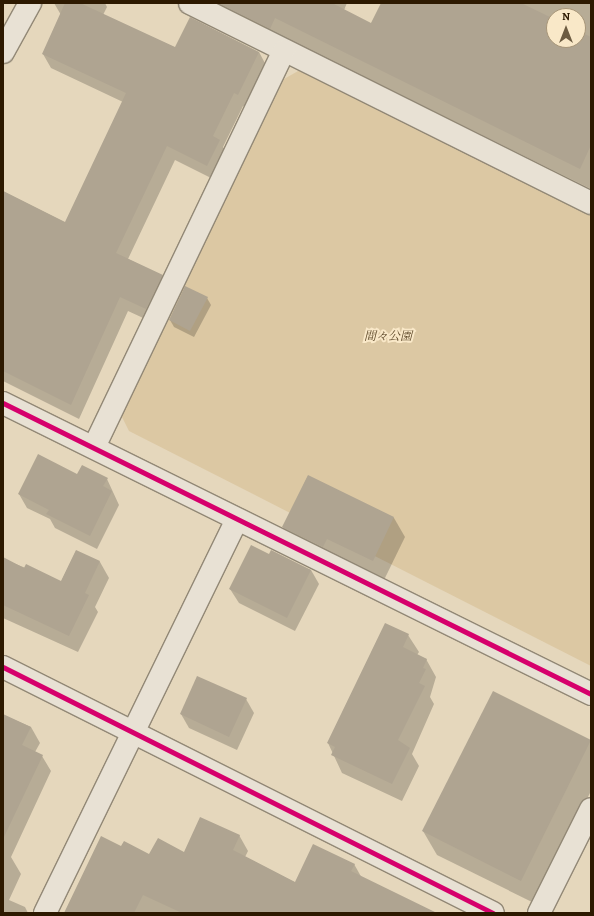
<!DOCTYPE html>
<meta charset="utf-8">
<style>
body{margin:0}
#map{position:relative;width:594px;height:916px;overflow:hidden;background:#e5d7bc;font-family:Alegreya,"Noto Serif JP",serif}
div>[style]{position:absolute}
[style*='--x']{left:calc(var(--x)*1px);top:calc(var(--y)*1px);width:calc(var(--w)*1px);rotate:calc(var(--a)*1deg)}
.green>*{inset:0;background:#dcc8a3}
.shadow>*{inset:0;background:#0003}
.building>*{inset:0;background:#afa491}
.roads{filter:drop-shadow(1px 0 #928876) drop-shadow(-1px 0 #928876) drop-shadow(0 1px #928876) drop-shadow(0 -1px #928876)}
.minor>*{height:22px;margin:-11px;padding:0 11px;transform-origin:11px;border-radius:11px;background:#e8e1d4}
.cycleway>*{height:5px;margin:-2.5px;padding:0 2.5px;transform-origin:2.5px;border-radius:2.5px;background:#d6006c}
span{translate:-50% -50%;white-space:nowrap;text-align:center;line-height:1.15;-webkit-text-stroke:4px #f9e8c8;paint-order:stroke}
.park-label{font-size:12px;color:#5f4a2b;font-style:italic}
.frame{position:absolute;inset:0;border:4px solid #2d1900;pointer-events:none}
.north{position:absolute;left:546px;top:8px;width:40px;height:40px;box-sizing:border-box;background:#f9e8c8;border:1px solid #a79578;border-radius:50%;rotate:0deg;font-size:11px;font-weight:700;line-height:16px;text-align:center;color:#2d1900}
.north::after{content:'';display:block;margin:auto;width:14px;height:18px;background:#6d5c42;clip-path:polygon(50% 0,100% 100%,50% 72%,0 100%)}
</style>
<div id="map">
<div class="green">
<div style="clip-path:polygon(307px 66px,591px 216px,591px 666px,129px 431px,121px 415px,284px 79px)"></div>
</div>
<div class="shadow">
<div style="clip-path:polygon(54px 3px,105px 3px,107px 7px,103px 15px,176px 48px,259px 52px,267px 67px,247px 108px,243px 106px,223px 147px,228px 155px,215px 180px,175px 160px,128px 259px,162px 276px,170px 290px,154px 323px,128px 311px,79px 419px,3px 381px,3px 191px,66px 223px,123px 102px,51px 68px,43px 54px,61px 15px)"></div>
<div style="clip-path:polygon(evenodd,207px 3px,347px 3px,344px 10px,371px 24px,382px 3px,591px 3px,591px 189px,288px 39px,282px 50px,207px 3px,554px 16px,578px 16px,578px 40px,554px 40px,554px 16px)"></div>
<div style="clip-path:polygon(207px 298px,211px 305px,194px 337px,174px 327px,170px 320px)"></div>
<div style="clip-path:polygon(78px 475px,107px 479px,119px 505px,97px 549px,55px 528px,50px 519px,27px 508px,19px 494px)"></div>
<div style="clip-path:polygon(308px 476px,394px 518px,405px 537px,384px 580px,294px 546px,283px 527px)"></div>
<div style="clip-path:polygon(76px 551px,100px 562px,109px 578px,95px 607px,98px 612px,78px 652px,3px 618px,3px 559px,61px 582px)"></div>
<div style="clip-path:polygon(269px 555px,311px 570px,319px 584px,295px 631px,239px 603px,230px 589px)"></div>
<div style="clip-path:polygon(408px 635px,419px 652px,417px 655px,426px 659px,436px 677px,430px 697px,434px 704px,412px 754px,419px 766px,402px 801px,342px 773px,328px 743px)"></div>
<div style="clip-path:polygon(493px 693px,591px 741px,591px 791px,534px 903px,437px 855px,423px 831px)"></div>
<div style="clip-path:polygon(246px 699px,254px 713px,237px 750px,189px 728px,181px 714px)"></div>
<div style="clip-path:polygon(3px 715px,31px 727px,40px 743px,35px 752px,42px 756px,51px 771px,11px 857px,21px 874px,9px 900px,25px 907px,28px 913px,3px 913px)"></div>
<div style="clip-path:polygon(239px 835px,248px 851px,245px 857px,296px 883px,354px 864px,363px 880px,329px 913px,65px 913px,122px 848px,150px 855px,185px 854px)"></div>
</div>
<div class="building">
<div style="clip-path:polygon(65px 3px,80px 3px,175px 47px,190px 17px,259px 52px,238px 95px,234px 93px,213px 136px,220px 140px,207px 166px,167px 146px,116px 253px,163px 275px,146px 309px,120px 297px,71px 405px,3px 371px,3px 191px,65px 222px,126px 93px,42px 54px)"></div>
<div style="clip-path:polygon(218px 3px,332px 3px,371px 23px,381px 3px,521px 3px,554px 19px,554px 40px,578px 40px,578px 31px,591px 37px,591px 145px,580px 169px,275px 18px,270px 29px)"></div>
<div style="clip-path:polygon(185px 286px,208px 297px,190px 331px,169px 320px)"></div>
<div style="clip-path:polygon(38px 454px,77px 474px,82px 465px,108px 478px,103px 486px,112px 491px,90px 536px,46px 514px,49px 510px,18px 494px)"></div>
<div style="clip-path:polygon(308px 475px,394px 517px,373px 561px,327px 539px,323px 547px,282px 527px)"></div>
<div style="clip-path:polygon(251px 545px,269px 554px,271px 550px,311px 570px,287px 618px,229px 589px)"></div>
<div style="clip-path:polygon(76px 550px,100px 561px,85px 593px,89px 595px,69px 636px,3px 605px,3px 557px,24px 568px,26px 564px,61px 581px)"></div>
<div style="clip-path:polygon(385px 623px,409px 634px,403px 647px,427px 659px,423px 668px,426px 669px,419px 683px,425px 686px,398px 740px,410px 748px,392px 784px,331px 755px,335px 747px,327px 743px)"></div>
<div style="clip-path:polygon(197px 676px,247px 698px,229px 737px,180px 714px)"></div>
<div style="clip-path:polygon(493px 691px,591px 740px,521px 881px,422px 831px)"></div>
<div style="clip-path:polygon(3px 714px,31px 727px,22px 745px,43px 755px,3px 839px)"></div>
<div style="clip-path:polygon(200px 817px,240px 835px,233px 850px,295px 882px,313px 844px,355px 864px,351px 871px,437px 913px,182px 913px,143px 895px,134px 913px,64px 913px,101px 836px,121px 846px,124px 841px,149px 854px,158px 838px,184px 852px)"></div>
</div>
<div class="roads">
<div class="minor">
<div style="--x:190;--y:3;--w:448;--a:26.5"></div>
<div style="--x:3;--y:52;--w:56;--a:-61.1"></div>
<div style="--x:3;--y:403;--w:656;--a:26.33"></div>
<div style="--x:94;--y:447;--w:439;--a:-64.4"></div>
<div style="--x:3;--y:667;--w:548;--a:26.66"></div>
<div style="--x:45;--y:913;--w:437;--a:-64"></div>
<div style="--x:539;--y:913;--w:116;--a:-63.4"></div>
</div>
</div>
<div class="cycleway">
<div style="--x:3;--y:403;--w:656;--a:26.33"></div>
<div style="--x:3;--y:667;--w:548;--a:26.66"></div>
</div>
<div class="park-label">
<span style="left:388px;top:337px">間々公園</span>
</div>
<div class="frame"></div>
<div class="north">N</div>
</div>
